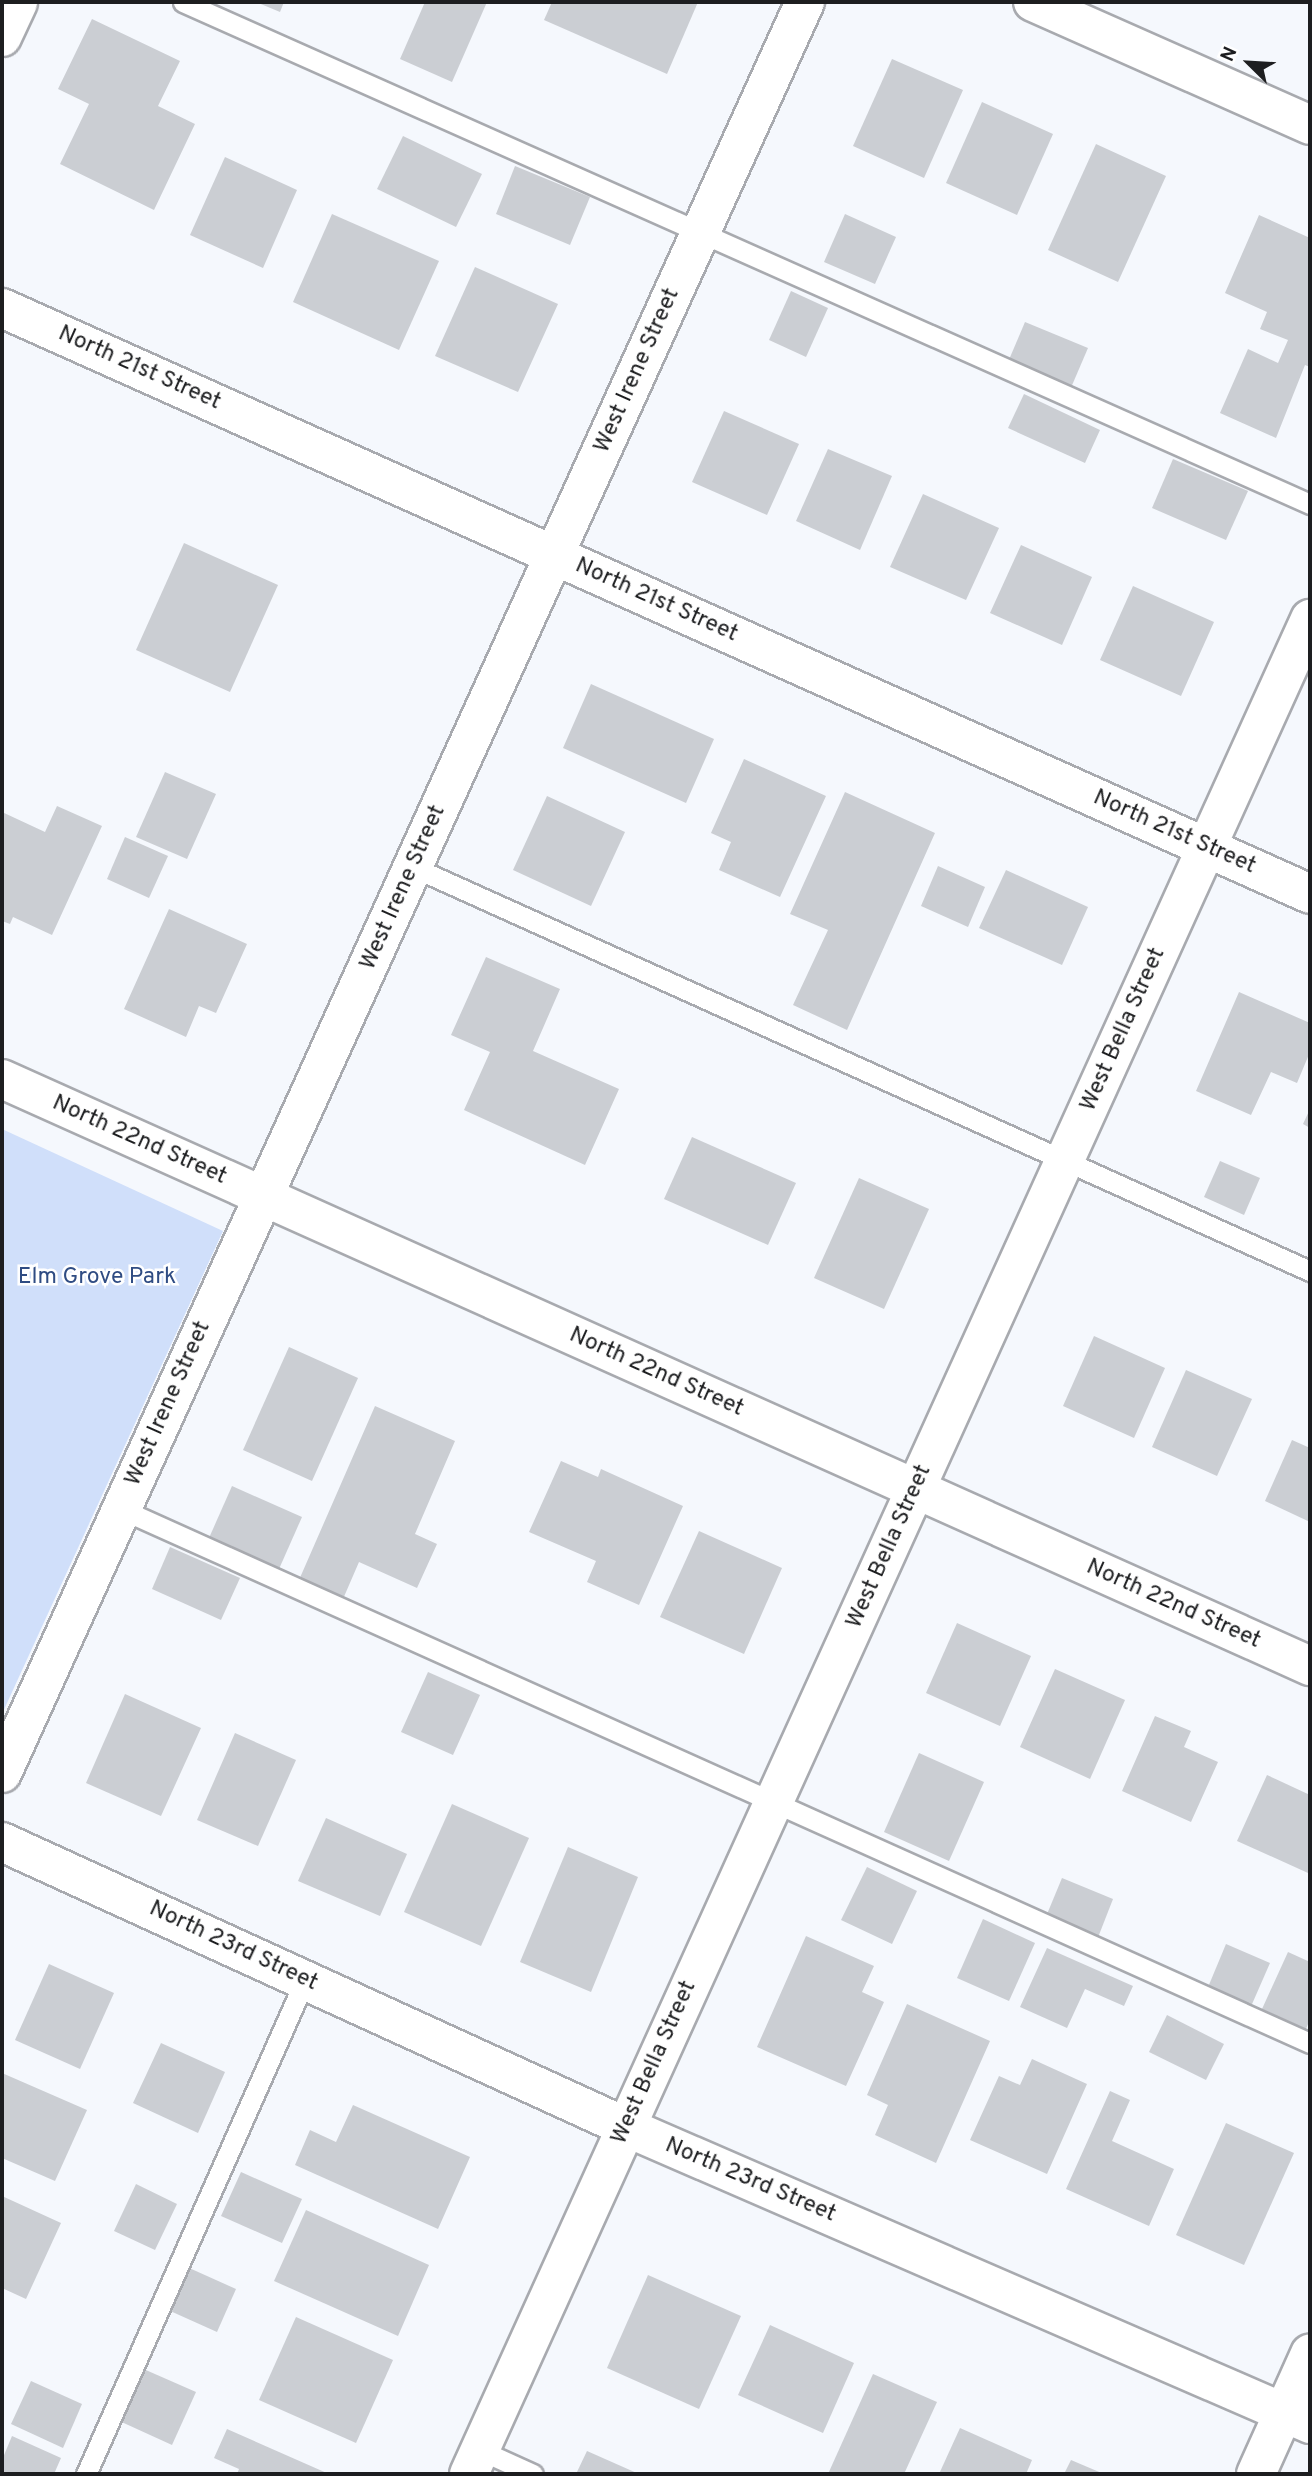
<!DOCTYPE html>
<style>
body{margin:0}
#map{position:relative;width:1312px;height:2476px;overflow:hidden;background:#f5f8fd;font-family:Overpass,sans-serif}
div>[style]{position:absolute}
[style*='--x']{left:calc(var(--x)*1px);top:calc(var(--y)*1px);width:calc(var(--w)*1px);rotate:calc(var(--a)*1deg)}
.green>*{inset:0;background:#d0dffa}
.building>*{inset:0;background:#cbced3}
.roads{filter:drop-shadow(2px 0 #a8aaaf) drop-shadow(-2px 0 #a8aaaf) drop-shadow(0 2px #a8aaaf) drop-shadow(0 -2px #a8aaaf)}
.service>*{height:19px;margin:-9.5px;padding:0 9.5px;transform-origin:9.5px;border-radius:9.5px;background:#fff}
.minor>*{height:38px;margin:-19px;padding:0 19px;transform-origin:19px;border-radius:19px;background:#fff}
span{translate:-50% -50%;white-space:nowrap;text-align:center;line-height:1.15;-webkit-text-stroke:5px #fff;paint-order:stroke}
.street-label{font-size:23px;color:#1d1e20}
.park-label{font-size:23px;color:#2f4c83}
.frame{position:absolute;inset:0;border:4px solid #1d1e20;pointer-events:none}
.north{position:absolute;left:1214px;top:28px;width:70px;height:70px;-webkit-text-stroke:5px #fff;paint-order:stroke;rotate:294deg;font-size:19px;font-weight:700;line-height:28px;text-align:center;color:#1d1e20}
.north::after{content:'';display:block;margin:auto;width:24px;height:32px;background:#1d1e20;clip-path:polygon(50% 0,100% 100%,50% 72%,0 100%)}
</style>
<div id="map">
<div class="green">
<div style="clip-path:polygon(2px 1129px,223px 1231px,2px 1714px)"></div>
</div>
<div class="building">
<div style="clip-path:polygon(256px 2px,284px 2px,280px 12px)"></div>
<div style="clip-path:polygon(425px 2px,487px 2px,452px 82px,400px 59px)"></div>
<div style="clip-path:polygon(552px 2px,698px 2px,667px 74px,544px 20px)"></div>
<div style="clip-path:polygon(92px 19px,180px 61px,158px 106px,195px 124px,154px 210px,60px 164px,89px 104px,58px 89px)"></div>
<div style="clip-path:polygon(892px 59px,963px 90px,924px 178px,853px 146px)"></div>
<div style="clip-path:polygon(982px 102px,1053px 134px,1017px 215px,946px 183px)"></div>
<div style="clip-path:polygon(403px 136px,482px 174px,456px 227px,377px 189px)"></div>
<div style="clip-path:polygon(1096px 144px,1166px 176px,1118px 282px,1048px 250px)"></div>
<div style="clip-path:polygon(225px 157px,297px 190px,263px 268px,190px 235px)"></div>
<div style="clip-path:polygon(515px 166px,590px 197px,570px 245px,496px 214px)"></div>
<div style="clip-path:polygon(332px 214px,439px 261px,399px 350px,293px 302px)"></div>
<div style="clip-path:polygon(845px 214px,896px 237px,875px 284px,824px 262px)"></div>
<div style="clip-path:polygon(1259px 215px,1310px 238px,1310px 367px,1305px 365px,1276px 438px,1220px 413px,1248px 349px,1278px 363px,1288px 340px,1260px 329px,1267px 312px,1225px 293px)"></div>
<div style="clip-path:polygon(475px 267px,558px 304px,518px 392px,435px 356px)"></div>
<div style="clip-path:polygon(791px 291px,828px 308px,806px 357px,769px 340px)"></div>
<div style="clip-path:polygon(1025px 322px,1088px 348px,1070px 390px,1008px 362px)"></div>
<div style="clip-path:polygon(1024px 394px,1100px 430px,1085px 463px,1008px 428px)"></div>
<div style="clip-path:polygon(724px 411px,799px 444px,767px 515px,692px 482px)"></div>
<div style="clip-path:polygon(828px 449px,892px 476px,860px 550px,796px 521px)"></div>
<div style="clip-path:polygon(1173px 459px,1248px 491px,1226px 540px,1152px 508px)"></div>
<div style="clip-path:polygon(923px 494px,999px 528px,966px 600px,890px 567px)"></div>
<div style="clip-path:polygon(184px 543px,278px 585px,230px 692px,136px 650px)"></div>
<div style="clip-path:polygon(1021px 545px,1092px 577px,1062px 645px,990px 613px)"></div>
<div style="clip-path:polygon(1133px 586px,1214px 622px,1181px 696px,1100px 660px)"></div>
<div style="clip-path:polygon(591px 684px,714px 739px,686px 803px,563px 748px)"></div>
<div style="clip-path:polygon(744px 759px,826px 796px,780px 897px,719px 870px,731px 842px,711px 833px)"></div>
<div style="clip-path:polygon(165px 772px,216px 794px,187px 859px,136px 837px)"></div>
<div style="clip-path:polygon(845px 792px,935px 833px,847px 1030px,793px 1005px,828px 930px,790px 914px)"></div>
<div style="clip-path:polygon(547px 796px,625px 832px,591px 906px,513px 870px)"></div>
<div style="clip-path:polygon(57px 806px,102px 826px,52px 935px,13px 917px,10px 924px,2px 921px,2px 812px,45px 832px)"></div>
<div style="clip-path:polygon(125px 837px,168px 856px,149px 898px,107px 879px)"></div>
<div style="clip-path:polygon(938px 866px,985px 887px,968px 927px,921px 906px)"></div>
<div style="clip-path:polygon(1006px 870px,1088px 907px,1062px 965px,979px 928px)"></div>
<div style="clip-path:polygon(169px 909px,247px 944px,216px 1013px,199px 1006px,186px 1037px,124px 1009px)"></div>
<div style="clip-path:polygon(486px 957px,560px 989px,533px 1051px,619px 1089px,585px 1165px,464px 1110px,490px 1052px,451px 1035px)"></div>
<div style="clip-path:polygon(1239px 992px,1310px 1023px,1310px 1052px,1297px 1083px,1271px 1072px,1251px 1115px,1196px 1091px)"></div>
<div style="clip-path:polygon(1310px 1109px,1310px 1128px,1303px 1124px)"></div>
<div style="clip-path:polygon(692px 1137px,796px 1183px,768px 1245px,664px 1199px)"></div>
<div style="clip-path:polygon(1220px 1161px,1260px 1178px,1244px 1215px,1204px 1197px)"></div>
<div style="clip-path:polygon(859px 1178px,929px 1209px,884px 1309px,814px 1278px)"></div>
<div style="clip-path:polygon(1094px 1336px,1165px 1368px,1134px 1438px,1063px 1406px)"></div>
<div style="clip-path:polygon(289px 1347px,358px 1378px,312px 1481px,243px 1450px)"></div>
<div style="clip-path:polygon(1186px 1370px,1252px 1399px,1217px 1476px,1152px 1447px)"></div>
<div style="clip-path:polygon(375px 1406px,455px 1441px,415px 1534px,437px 1544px,417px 1588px,359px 1562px,343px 1599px,299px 1580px)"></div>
<div style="clip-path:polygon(1292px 1440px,1310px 1448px,1310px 1522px,1265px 1501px)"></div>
<div style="clip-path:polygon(561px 1461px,598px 1477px,601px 1469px,683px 1506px,639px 1605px,587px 1582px,596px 1561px,529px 1532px)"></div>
<div style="clip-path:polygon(232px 1486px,302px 1517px,279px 1569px,209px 1538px)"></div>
<div style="clip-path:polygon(699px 1531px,782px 1568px,744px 1654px,660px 1617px)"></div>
<div style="clip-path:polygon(170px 1547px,240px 1578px,221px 1620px,152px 1589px)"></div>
<div style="clip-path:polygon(957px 1623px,1031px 1656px,1000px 1726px,926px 1693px)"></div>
<div style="clip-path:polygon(1055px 1669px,1125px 1700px,1090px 1779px,1020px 1747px)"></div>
<div style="clip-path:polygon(428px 1672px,480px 1695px,453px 1755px,401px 1732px)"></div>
<div style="clip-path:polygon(125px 1694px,201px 1728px,161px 1816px,86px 1783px)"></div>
<div style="clip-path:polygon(1155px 1716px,1191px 1731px,1184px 1747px,1218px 1762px,1191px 1822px,1122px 1791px)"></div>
<div style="clip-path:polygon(235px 1733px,296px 1760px,258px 1846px,197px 1820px)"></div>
<div style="clip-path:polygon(919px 1753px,984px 1782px,949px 1861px,884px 1832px)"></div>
<div style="clip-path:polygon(1267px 1775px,1310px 1795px,1308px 1873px,1237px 1841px)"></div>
<div style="clip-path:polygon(452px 1804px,529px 1838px,481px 1946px,404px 1912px)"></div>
<div style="clip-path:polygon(326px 1818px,407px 1854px,380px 1916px,298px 1881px)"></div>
<div style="clip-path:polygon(568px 1847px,638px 1877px,591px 1992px,520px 1962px)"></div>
<div style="clip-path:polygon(867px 1867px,917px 1891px,892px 1944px,841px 1920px)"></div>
<div style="clip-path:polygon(1062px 1878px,1113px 1899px,1097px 1940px,1045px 1919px)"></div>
<div style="clip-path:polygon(983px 1919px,1035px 1943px,1009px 2001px,957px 1978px)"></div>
<div style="clip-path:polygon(806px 1936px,874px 1966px,862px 1992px,884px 2002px,846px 2086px,757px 2047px)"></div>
<div style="clip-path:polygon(1226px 1944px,1270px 1963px,1249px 2011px,1206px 1992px)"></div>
<div style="clip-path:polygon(1047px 1948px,1133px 1986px,1124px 2006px,1085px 1989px,1067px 2028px,1020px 2007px)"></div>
<div style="clip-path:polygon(1288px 1952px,1310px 1962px,1310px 2019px,1306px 2029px,1262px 2009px)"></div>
<div style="clip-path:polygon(49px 1964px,114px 1993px,80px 2069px,15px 2040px)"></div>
<div style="clip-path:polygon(907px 2004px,990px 2041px,936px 2163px,875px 2135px,888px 2105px,867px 2095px)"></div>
<div style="clip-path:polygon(1167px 2015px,1224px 2044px,1206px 2080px,1149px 2052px)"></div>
<div style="clip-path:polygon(161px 2043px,225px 2072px,198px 2133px,133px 2103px)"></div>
<div style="clip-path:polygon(1032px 2059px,1087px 2084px,1047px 2174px,970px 2140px,999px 2076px,1020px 2085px)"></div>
<div style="clip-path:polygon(2px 2073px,87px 2110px,55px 2181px,2px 2158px)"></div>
<div style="clip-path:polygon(1110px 2091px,1130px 2100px,1112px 2141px,1174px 2169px,1149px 2226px,1066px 2189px)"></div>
<div style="clip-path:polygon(353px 2105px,470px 2157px,438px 2229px,295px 2165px,310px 2130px,336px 2142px)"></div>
<div style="clip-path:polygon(1226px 2123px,1294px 2153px,1244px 2265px,1176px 2235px)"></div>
<div style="clip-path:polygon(241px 2172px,302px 2199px,282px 2243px,221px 2216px)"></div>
<div style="clip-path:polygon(136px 2184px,177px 2204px,155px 2250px,114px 2231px)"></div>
<div style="clip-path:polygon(2px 2196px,61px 2223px,26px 2299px,2px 2288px)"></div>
<div style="clip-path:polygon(306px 2210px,429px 2265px,398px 2336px,274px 2281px)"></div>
<div style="clip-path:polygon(187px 2267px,236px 2289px,217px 2332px,168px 2310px)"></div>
<div style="clip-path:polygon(648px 2275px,741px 2316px,699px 2409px,607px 2368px)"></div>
<div style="clip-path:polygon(296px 2317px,393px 2360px,356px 2443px,259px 2400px)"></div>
<div style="clip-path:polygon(770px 2325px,854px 2363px,823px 2433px,738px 2395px)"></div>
<div style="clip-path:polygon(139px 2367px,196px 2392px,172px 2445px,115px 2419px)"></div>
<div style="clip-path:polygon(873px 2374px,937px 2402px,904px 2474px,828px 2474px)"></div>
<div style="clip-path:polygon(31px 2381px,82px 2404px,63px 2448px,11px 2424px)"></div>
<div style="clip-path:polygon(960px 2428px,1032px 2460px,1026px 2474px,939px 2474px)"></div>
<div style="clip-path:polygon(227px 2429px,329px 2474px,237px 2474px,239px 2469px,214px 2458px)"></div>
<div style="clip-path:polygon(12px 2436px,61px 2458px,54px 2474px,2px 2474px,2px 2460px)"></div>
<div style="clip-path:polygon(587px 2451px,639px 2474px,576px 2474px)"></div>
<div style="clip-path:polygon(1071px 2460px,1104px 2474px,1064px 2474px)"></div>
</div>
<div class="roads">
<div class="service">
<div style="--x:183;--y:2;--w:1234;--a:24.01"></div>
<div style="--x:413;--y:867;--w:984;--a:24.25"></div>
<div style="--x:121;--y:1509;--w:1303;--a:24.19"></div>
<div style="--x:480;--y:2450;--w:58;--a:24.4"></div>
<div style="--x:86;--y:2474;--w:540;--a:-66.09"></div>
</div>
<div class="minor">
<div style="--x:1033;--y:2;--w:303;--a:23.9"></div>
<div style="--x:2;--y:37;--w:38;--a:-65"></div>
<div style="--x:2;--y:308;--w:1433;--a:24.13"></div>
<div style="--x:2;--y:1079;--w:1434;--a:24.17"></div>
<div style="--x:2;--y:1773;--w:1945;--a:-65.61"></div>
<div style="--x:2;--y:1842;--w:686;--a:24.55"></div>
<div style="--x:626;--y:2127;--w:746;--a:23.47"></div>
<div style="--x:469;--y:2474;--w:2037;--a:-65.61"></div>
<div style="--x:1256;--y:2474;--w:132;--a:-65.8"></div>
</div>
</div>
<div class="street-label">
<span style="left:139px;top:369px;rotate:24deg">North 21st Street</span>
<span style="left:638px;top:371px;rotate:-66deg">West Irene Street</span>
<span style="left:656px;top:601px;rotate:24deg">North 21st Street</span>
<span style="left:1174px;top:833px;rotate:24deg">North 21st Street</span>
<span style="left:404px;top:888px;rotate:-66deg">West Irene Street</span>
<span style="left:1124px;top:1030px;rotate:-66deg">West Bella Street</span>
<span style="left:139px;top:1141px;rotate:24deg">North 22nd Street</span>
<span style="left:656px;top:1373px;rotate:24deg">North 22nd Street</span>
<span style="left:169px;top:1404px;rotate:-66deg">West Irene Street</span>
<span style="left:890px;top:1547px;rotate:-66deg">West Bella Street</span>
<span style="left:1173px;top:1605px;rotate:24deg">North 22nd Street</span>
<span style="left:233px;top:1947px;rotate:25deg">North 23rd Street</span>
<span style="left:655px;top:2063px;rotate:-66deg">West Bella Street</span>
<span style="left:750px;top:2181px;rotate:23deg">North 23rd Street</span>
</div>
<div class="park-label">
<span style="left:97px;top:1278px">Elm Grove Park</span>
</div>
<div class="frame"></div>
<div class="north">N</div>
</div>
